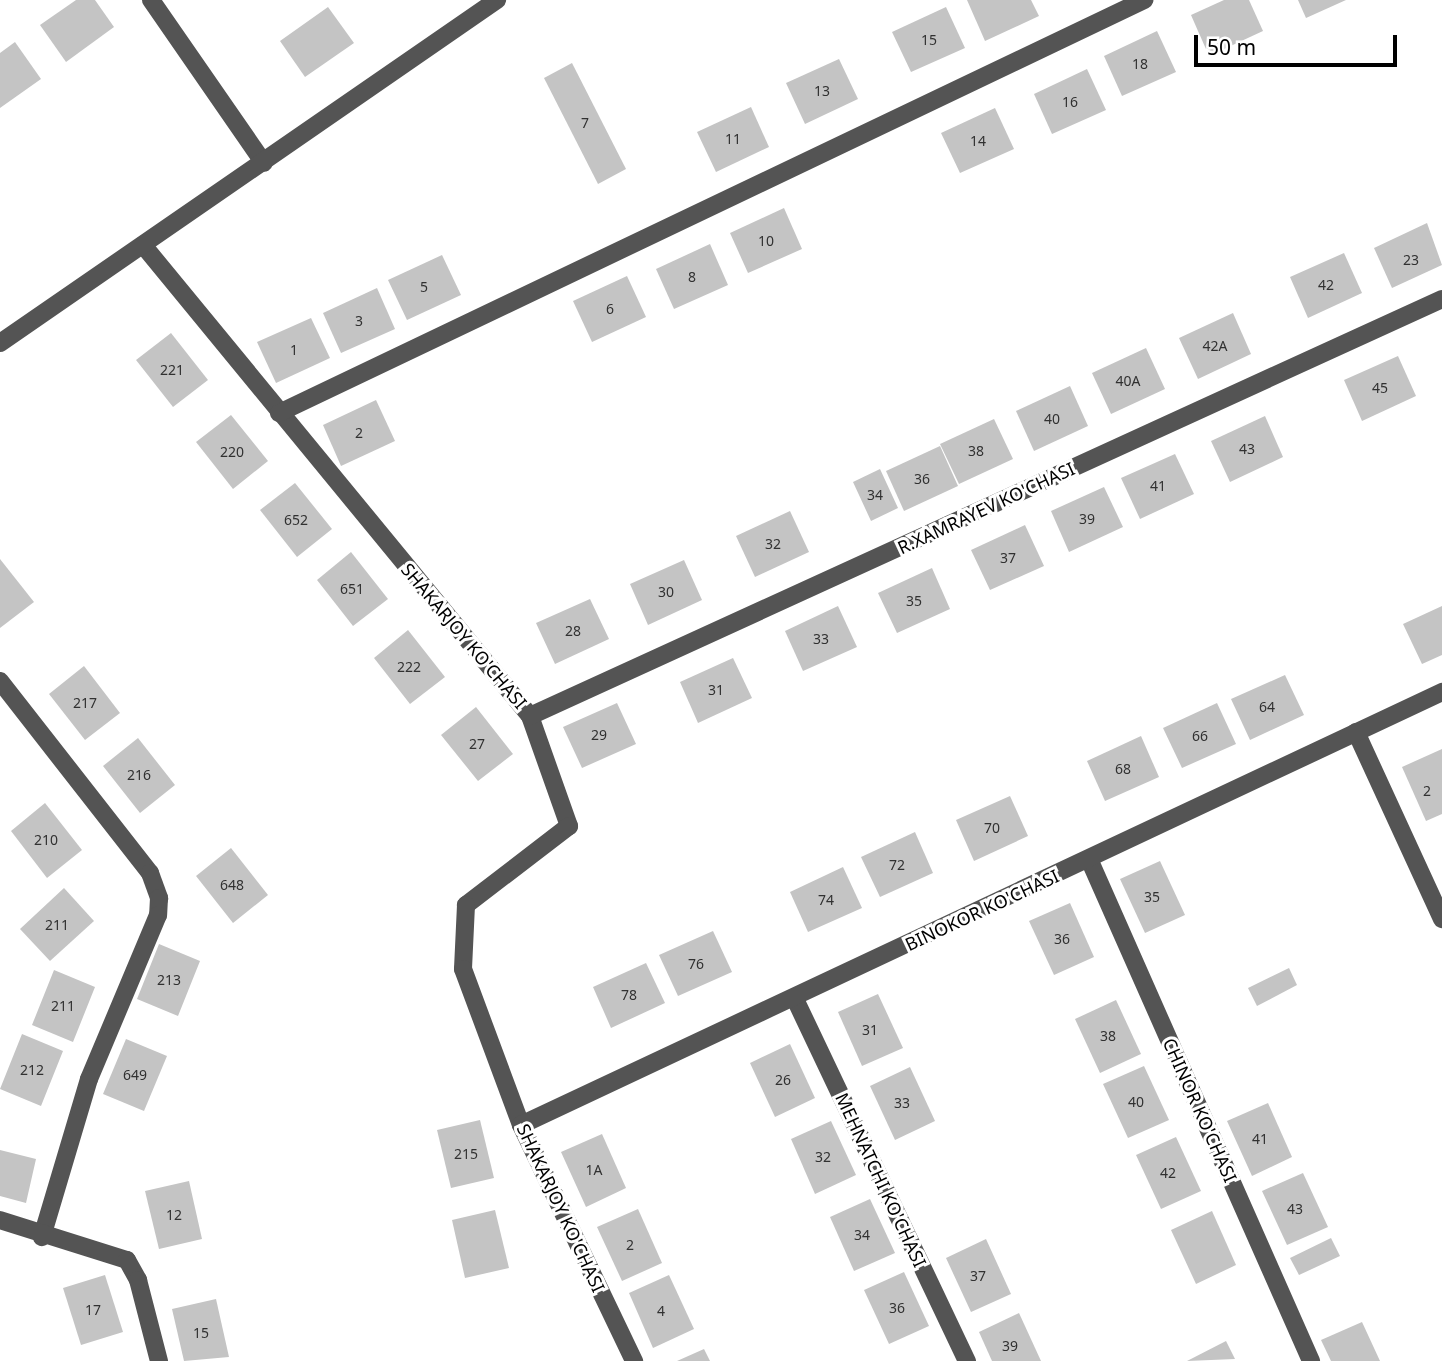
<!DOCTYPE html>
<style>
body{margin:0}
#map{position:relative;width:1442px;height:1361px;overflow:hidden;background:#fff;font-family:"Noto Sans",sans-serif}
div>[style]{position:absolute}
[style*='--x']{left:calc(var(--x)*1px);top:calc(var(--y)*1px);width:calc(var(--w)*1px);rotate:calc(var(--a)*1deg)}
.building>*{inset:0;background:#c4c4c4}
.minor>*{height:18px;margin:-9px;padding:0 9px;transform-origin:9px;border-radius:9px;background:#545454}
span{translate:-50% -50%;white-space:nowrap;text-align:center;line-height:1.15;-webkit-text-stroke:6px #fff;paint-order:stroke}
.number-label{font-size:14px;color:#313131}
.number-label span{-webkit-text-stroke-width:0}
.street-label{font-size:18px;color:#000}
.scale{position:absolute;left:1194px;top:35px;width:203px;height:32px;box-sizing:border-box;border:4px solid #000;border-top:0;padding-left:9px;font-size:21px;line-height:24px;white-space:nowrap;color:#000;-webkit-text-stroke:5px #fff;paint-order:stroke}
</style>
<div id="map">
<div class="building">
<div style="clip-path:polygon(76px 0,95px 0,114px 27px,66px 62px,40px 25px)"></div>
<div style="clip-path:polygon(967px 0,1031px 0,1039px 16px,985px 41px)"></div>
<div style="clip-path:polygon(1224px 0,1249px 0,1263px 31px,1209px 56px,1191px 15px)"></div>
<div style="clip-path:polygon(1298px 0,1346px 0,1306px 18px)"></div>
<div style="clip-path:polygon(328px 7px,354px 43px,305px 77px,280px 41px)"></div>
<div style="clip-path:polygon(946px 7px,965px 48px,911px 72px,892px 32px)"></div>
<div style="clip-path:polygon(1157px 31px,1176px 72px,1122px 96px,1104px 56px)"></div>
<div style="clip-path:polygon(15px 42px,41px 79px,0 108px,0 53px)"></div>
<div style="clip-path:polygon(839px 59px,858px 99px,805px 124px,786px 83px)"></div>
<div style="clip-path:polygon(572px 63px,626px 169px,598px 184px,544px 78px)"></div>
<div style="clip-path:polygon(1087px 69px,1106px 110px,1052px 134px,1034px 94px)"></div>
<div style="clip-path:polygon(751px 107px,769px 147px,716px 172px,697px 132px)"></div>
<div style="clip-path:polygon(995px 108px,1014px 149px,960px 173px,941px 133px)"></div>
<div style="clip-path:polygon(784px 208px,802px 249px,748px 273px,730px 233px)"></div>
<div style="clip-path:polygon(1427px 223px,1442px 265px,1392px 288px,1374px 248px)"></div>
<div style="clip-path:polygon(710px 244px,728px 285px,674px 309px,656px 269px)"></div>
<div style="clip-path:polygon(1344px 253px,1362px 293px,1308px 318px,1290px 277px)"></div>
<div style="clip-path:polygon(442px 255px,461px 295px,407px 320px,388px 280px)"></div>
<div style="clip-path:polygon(627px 276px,646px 317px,592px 342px,573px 301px)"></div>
<div style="clip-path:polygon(377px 288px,395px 329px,341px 353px,323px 313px)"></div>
<div style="clip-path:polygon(1233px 313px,1251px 354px,1198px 379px,1179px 338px)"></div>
<div style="clip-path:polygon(311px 318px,330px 358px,276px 383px,257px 342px)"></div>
<div style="clip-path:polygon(171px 333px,208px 380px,173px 407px,136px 360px)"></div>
<div style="clip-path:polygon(1146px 348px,1165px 389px,1111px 414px,1092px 373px)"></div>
<div style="clip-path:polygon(1398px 356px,1416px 396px,1362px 421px,1344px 380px)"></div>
<div style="clip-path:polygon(1070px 386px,1088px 426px,1034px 451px,1016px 411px)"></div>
<div style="clip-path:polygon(376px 400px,395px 441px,341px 466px,323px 425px)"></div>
<div style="clip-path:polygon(231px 415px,268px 461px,233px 489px,196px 442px)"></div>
<div style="clip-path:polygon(1265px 416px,1283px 457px,1230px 482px,1211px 441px)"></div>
<div style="clip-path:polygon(994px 419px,1013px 459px,959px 484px,940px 444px)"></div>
<div style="clip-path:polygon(940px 446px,958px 486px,904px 511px,886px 471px)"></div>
<div style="clip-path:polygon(1175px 454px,1194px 494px,1140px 519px,1121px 478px)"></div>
<div style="clip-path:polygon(880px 469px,898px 508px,871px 521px,853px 482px)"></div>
<div style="clip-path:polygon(295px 483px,332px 529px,297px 557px,260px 510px)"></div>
<div style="clip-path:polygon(1104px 487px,1123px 527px,1069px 552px,1051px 511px)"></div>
<div style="clip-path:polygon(790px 511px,809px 552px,755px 577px,736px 536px)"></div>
<div style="clip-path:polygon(1025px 525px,1044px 566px,990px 590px,971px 550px)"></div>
<div style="clip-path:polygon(351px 552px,388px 599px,353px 626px,317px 580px)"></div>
<div style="clip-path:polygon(0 559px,34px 602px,0 628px)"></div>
<div style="clip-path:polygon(684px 560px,702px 600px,648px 625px,630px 584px)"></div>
<div style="clip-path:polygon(932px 568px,950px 609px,897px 633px,878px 593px)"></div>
<div style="clip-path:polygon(590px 599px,609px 639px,555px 664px,536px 623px)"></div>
<div style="clip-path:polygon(838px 606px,857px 647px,803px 671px,785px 631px)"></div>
<div style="clip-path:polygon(1442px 606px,1442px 655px,1422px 664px,1403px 624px)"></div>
<div style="clip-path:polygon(408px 630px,445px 677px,410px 704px,374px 658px)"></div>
<div style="clip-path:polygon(733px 658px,752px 698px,698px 723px,680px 682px)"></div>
<div style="clip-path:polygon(84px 666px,120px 713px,85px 740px,49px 694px)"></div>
<div style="clip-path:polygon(1285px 675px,1304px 715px,1250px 740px,1231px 699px)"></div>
<div style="clip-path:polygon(617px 703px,636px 744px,582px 768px,563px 727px)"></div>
<div style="clip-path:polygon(1217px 703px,1236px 744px,1182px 768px,1163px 728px)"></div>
<div style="clip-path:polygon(476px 707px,513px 754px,478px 781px,441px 735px)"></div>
<div style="clip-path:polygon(1141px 736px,1159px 777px,1105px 801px,1087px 761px)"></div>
<div style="clip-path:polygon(138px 738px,175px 785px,140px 813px,103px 766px)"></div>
<div style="clip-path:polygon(1442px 749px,1442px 814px,1426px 821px,1402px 767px)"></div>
<div style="clip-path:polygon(1010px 796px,1028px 836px,974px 861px,956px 820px)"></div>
<div style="clip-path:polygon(45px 803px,82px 850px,47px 878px,11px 831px)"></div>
<div style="clip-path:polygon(915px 832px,933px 873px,880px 897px,861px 857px)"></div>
<div style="clip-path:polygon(231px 848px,268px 895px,233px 923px,196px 876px)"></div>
<div style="clip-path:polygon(1160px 861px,1185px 915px,1145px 933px,1120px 879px)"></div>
<div style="clip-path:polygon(843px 867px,862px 908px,808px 932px,790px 892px)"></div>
<div style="clip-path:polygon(64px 888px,94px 921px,50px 961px,20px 929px)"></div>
<div style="clip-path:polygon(1070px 903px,1094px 957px,1054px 975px,1029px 921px)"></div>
<div style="clip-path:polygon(713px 931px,732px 972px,678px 996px,659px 955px)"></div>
<div style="clip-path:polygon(159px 944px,200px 961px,178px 1016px,137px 999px)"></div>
<div style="clip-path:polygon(646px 963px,665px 1003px,611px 1028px,593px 987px)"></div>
<div style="clip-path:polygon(1289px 968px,1297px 985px,1257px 1006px,1248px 988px)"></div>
<div style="clip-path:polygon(54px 970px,95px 987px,73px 1042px,32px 1025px)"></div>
<div style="clip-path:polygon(878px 994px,903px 1048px,862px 1066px,838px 1012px)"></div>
<div style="clip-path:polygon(1116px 1000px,1141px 1054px,1100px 1073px,1075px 1019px)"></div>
<div style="clip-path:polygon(22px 1034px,63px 1051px,41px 1106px,0 1089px)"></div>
<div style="clip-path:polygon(126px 1039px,167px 1056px,144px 1111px,103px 1094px)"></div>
<div style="clip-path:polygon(790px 1044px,815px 1098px,775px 1117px,750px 1063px)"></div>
<div style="clip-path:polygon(1144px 1066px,1169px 1120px,1128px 1138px,1103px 1084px)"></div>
<div style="clip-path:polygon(910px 1067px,935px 1121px,895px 1140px,870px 1086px)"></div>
<div style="clip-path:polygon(1268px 1103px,1292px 1157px,1252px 1176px,1227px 1121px)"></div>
<div style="clip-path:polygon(480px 1120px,494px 1178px,451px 1188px,437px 1130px)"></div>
<div style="clip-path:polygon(831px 1121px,856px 1175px,815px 1194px,791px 1139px)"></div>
<div style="clip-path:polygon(602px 1134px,626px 1188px,586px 1207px,561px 1152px)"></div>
<div style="clip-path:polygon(1176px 1137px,1201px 1191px,1161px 1209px,1136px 1155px)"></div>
<div style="clip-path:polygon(0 1150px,36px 1159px,26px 1203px,0 1196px)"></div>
<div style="clip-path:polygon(1303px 1173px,1328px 1227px,1287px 1245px,1262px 1191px)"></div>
<div style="clip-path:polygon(189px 1181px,202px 1239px,159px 1249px,145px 1191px)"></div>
<div style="clip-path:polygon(870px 1199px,895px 1253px,854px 1271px,830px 1217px)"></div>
<div style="clip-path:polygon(638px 1209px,662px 1263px,622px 1281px,597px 1227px)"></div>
<div style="clip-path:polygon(495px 1210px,509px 1268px,465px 1278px,452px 1220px)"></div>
<div style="clip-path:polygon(1212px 1211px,1236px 1265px,1196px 1284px,1171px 1230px)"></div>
<div style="clip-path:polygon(1331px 1238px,1340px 1256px,1299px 1275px,1290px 1258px)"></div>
<div style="clip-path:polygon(986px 1239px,1011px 1294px,971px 1312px,946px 1258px)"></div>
<div style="clip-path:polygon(904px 1272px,929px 1326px,889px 1344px,864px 1290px)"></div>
<div style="clip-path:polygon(105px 1275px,123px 1332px,81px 1345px,63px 1288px)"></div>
<div style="clip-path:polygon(669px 1275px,694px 1329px,653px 1348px,629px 1293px)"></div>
<div style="clip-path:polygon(216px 1299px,229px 1357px,184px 1361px,172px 1309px)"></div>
<div style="clip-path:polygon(1019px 1313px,1041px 1361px,992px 1361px,979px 1332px)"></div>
<div style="clip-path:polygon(1362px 1322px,1380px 1361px,1331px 1361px,1321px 1340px)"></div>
<div style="clip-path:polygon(1226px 1341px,1235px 1359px,1187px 1361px)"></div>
<div style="clip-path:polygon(704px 1349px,710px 1361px,677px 1361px)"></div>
</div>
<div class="minor">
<div style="--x:151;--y:0;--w:198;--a:55.3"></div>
<div style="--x:143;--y:245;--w:610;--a:50.59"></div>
<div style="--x:530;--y:716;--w:117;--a:70.5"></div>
<div style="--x:569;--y:826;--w:130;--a:142.5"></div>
<div style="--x:466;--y:905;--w:64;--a:92.7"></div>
<div style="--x:463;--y:969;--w:166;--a:69.6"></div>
<div style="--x:521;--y:1125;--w:262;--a:64.4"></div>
<div style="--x:0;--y:343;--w:604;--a:-34.61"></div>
<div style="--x:279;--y:413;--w:959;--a:-25.52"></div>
<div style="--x:0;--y:681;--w:244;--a:52"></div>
<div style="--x:150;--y:873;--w:27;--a:70"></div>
<div style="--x:159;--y:898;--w:17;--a:93"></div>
<div style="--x:158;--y:915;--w:178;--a:112.8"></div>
<div style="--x:89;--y:1079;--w:165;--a:106.6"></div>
<div style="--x:530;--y:716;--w:1003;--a:-24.57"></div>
<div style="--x:1356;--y:732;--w:206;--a:65.3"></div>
<div style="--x:1089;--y:859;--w:549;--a:66.14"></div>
<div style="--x:795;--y:999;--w:401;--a:64.6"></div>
<div style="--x:521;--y:1125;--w:1018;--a:-25.18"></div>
<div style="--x:0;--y:1220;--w:133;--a:17.5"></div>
<div style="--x:127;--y:1260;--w:23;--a:61"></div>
<div style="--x:138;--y:1280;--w:84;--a:75.5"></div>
</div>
<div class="number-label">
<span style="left:929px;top:40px">15</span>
<span style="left:1140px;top:64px">18</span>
<span style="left:822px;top:91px">13</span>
<span style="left:1070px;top:102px">16</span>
<span style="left:585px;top:123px">7</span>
<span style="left:733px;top:139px">11</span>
<span style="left:978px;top:141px">14</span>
<span style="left:766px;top:241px">10</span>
<span style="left:1411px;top:260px">23</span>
<span style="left:692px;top:277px">8</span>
<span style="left:1326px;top:285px">42</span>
<span style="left:424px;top:287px">5</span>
<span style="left:610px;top:309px">6</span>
<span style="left:359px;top:321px">3</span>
<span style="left:1215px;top:346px">42A</span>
<span style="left:294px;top:350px">1</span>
<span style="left:172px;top:370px">221</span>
<span style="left:1128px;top:381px">40A</span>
<span style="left:1380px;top:388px">45</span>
<span style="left:1052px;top:419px">40</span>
<span style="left:359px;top:433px">2</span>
<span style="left:1247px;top:449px">43</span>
<span style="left:976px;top:451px">38</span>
<span style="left:232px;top:452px">220</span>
<span style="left:922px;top:479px">36</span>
<span style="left:1158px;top:486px">41</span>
<span style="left:875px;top:495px">34</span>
<span style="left:1087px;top:519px">39</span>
<span style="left:296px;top:520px">652</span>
<span style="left:773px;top:544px">32</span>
<span style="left:1008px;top:558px">37</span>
<span style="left:352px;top:589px">651</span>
<span style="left:666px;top:592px">30</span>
<span style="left:914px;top:601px">35</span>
<span style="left:573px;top:631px">28</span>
<span style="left:821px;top:639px">33</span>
<span style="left:409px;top:667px">222</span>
<span style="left:716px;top:690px">31</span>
<span style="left:85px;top:703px">217</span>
<span style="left:1267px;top:707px">64</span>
<span style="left:599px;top:735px">29</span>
<span style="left:1200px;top:736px">66</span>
<span style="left:477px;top:744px">27</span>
<span style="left:1123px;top:769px">68</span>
<span style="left:139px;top:775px">216</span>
<span style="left:1427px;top:791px">2</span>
<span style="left:992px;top:828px">70</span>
<span style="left:46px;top:840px">210</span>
<span style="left:897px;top:865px">72</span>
<span style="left:232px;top:885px">648</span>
<span style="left:1152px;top:897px">35</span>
<span style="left:826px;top:900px">74</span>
<span style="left:57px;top:925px">211</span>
<span style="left:1062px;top:939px">36</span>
<span style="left:696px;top:964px">76</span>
<span style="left:169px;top:980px">213</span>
<span style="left:629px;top:995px">78</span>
<span style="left:63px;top:1006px">211</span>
<span style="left:870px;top:1030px">31</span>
<span style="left:1108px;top:1036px">38</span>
<span style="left:32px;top:1070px">212</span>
<span style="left:135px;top:1075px">649</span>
<span style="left:783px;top:1080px">26</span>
<span style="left:1136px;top:1102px">40</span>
<span style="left:902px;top:1103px">33</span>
<span style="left:1260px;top:1139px">41</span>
<span style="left:466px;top:1154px">215</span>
<span style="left:823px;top:1157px">32</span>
<span style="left:594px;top:1170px">1A</span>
<span style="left:1168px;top:1173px">42</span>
<span style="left:1295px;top:1209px">43</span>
<span style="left:174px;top:1215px">12</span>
<span style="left:862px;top:1235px">34</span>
<span style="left:630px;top:1245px">2</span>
<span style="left:978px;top:1276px">37</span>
<span style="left:897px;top:1308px">36</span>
<span style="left:93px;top:1310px">17</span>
<span style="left:661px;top:1311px">4</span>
<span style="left:201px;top:1333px">15</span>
<span style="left:1010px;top:1346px">39</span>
</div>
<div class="street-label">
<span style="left:986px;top:508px;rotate:-25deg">R.XAMRAYEV KO'CHASI</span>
<span style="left:464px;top:636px;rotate:50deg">SHAKARJOY KO'CHASI</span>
<span style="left:982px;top:910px;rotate:-25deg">BINOKOR KO'CHASI</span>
<span style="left:1200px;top:1110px;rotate:66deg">CHINOR KO'CHASI</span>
<span style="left:881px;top:1180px;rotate:65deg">MEHNATCHI KO'CHASI</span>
<span style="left:561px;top:1208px;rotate:65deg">SHAKARJOY KO'CHASI</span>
</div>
<div class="scale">50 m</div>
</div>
